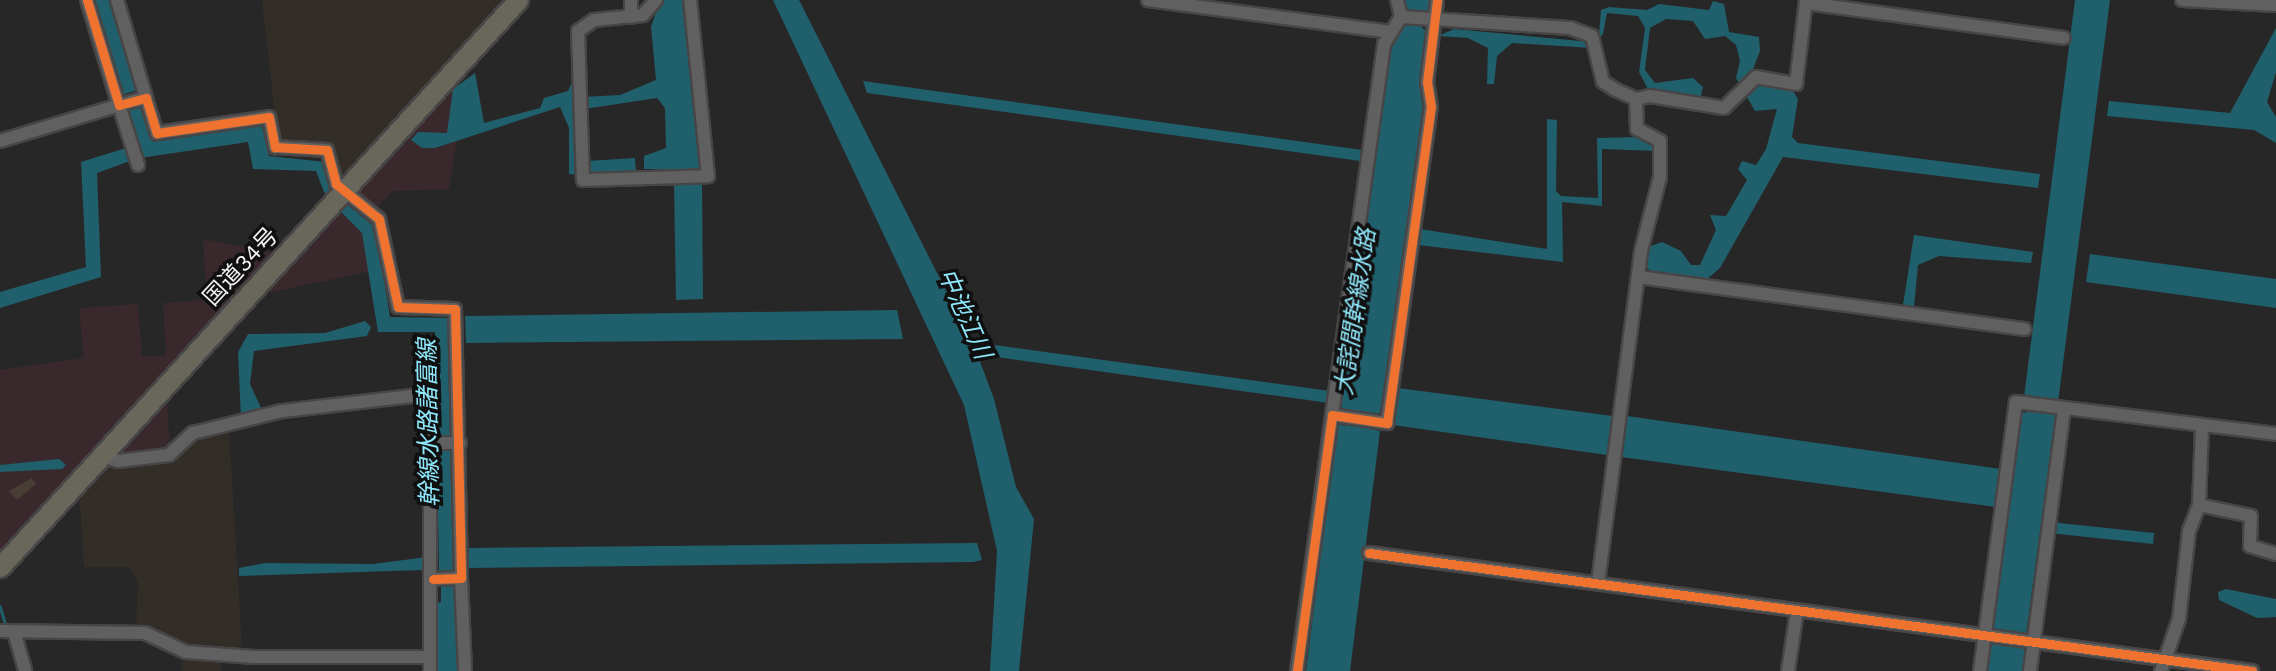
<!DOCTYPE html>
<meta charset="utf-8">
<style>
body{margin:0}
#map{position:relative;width:2276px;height:671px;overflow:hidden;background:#282727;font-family:"Work Sans","Noto Sans JP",sans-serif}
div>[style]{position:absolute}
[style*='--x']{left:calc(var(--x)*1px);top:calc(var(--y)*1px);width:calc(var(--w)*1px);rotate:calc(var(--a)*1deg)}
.commercial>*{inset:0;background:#39292c}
.built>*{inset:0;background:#332d28}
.water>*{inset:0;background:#205f6c}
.stream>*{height:2.5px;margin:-1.25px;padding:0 1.25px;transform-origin:1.25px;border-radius:1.25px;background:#205f6c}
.building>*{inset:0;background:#493e35}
.roads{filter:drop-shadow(2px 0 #474545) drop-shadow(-2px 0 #474545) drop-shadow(0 2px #474545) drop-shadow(0 -2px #474545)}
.minor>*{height:12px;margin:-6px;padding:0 6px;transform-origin:6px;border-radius:6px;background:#616060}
.highway>*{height:19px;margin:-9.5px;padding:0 9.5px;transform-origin:9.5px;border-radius:9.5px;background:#69665b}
.cycleway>*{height:9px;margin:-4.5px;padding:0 4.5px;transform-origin:4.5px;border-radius:4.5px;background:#ef722f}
span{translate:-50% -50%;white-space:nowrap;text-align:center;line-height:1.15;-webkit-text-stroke:7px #111010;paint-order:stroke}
.street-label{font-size:23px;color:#f5f3f2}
.water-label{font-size:24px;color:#8fe7fb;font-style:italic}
</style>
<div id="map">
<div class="commercial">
<div style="clip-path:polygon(453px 84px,457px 137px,449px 189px,393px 191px,369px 215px,348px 195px)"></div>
<div style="clip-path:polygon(339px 208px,366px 233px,372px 271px,262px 294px)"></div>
<div style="clip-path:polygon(203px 239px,276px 253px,0 558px,0 370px,84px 358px,79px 308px,138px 304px,142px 356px,166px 355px,163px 303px,207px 300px)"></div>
<div style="clip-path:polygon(167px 395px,170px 458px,107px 461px)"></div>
</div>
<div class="built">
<div style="clip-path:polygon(262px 0,509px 0,341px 183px,331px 144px,282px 144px,277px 133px)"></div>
<div style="clip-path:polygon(229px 430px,242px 647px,222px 647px,221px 671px,182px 671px,183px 646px,157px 631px,136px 630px,138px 583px,130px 567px,84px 567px,80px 504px,73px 498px,107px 461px,170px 458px,195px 435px)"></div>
</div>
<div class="water">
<div style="clip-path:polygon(92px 0,111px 0,138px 90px,121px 95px)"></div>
<div style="clip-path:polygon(660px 0,685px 0,703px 170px,644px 169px,644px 156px,666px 148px,665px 108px,657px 98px,584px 109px,583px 97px,620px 95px,656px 80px,651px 27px)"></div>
<div style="clip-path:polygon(773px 0,799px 0,975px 348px,994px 399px,1016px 487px,1034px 519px,1019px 671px,990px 671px,997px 551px,964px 405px)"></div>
<div style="clip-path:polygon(1402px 0,1431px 0,1422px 28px,1427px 31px,1420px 84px,1425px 103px,1380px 413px,1372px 413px,1370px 429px,1380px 431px,1350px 671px,1306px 671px,1337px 424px,1346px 426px,1349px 410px,1339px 408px,1386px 49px,1400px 26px,1406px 26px)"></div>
<div style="clip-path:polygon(2075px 0,2110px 0,2058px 402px,2044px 400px,2043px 412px,2056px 414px,2026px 635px,2012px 633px,2010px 646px,2026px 648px,2023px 671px,1986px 671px,1990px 644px,2004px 645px,2005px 632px,1991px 631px,2021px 413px,2036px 411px,2038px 400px,2024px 397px)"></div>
<div style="clip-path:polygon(1713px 1px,1724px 4px,1729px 32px,1759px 37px,1760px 51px,1750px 77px,1792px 89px,1798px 99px,1792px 137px,1798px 143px,2040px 174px,2038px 188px,1783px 157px,1720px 268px,1706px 280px,1654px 274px,1645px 266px,1648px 247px,1662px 242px,1681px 251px,1691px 265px,1700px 265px,1716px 230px,1710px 215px,1726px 216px,1747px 180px,1738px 169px,1742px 161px,1756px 165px,1766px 149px,1777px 109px,1755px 111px,1736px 78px,1740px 61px,1736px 45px,1725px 36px,1705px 39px,1693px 21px,1666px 19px,1650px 28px,1645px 70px,1655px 83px,1693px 78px,1703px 87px,1700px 99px,1649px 91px,1639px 72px,1645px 28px,1638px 16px,1607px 13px,1603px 34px,1592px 48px,1512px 43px,1497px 56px,1494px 84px,1487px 84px,1488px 48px,1468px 38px,1438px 36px,1454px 29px,1591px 42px,1599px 35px,1601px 10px,1609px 7px,1647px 10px,1659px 4px,1709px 10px)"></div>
<div style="clip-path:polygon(2276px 28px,2276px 72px,2267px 102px,2276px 117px,2276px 143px,2254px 130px,2107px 116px,2109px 101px,2230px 113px)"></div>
<div style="clip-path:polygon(475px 73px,484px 123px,540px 108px,544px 98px,568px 91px,572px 82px,578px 175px,569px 174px,569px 128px,560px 107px,435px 148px,422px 148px,411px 140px,418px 132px,447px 133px,453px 89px)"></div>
<div style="clip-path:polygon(863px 81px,1362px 150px,1360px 161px,867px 93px)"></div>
<div style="clip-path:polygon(142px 106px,153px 142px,262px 126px,269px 156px,326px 162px,334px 192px,329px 198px,324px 192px,316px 171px,253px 169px,248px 142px,140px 158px,126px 111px)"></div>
<div style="clip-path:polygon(1547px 119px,1557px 120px,1556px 191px,1561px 196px,1598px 198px,1597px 138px,1639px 137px,1656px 144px,1656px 151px,1602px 149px,1602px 206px,1562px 202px,1563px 262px,1418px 245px,1420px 229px,1547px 249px)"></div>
<div style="clip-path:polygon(126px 148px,130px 161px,97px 173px,101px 277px,0 308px,0 292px,86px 267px,81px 162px)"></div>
<div style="clip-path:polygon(635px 158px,636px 173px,587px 174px,587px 161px)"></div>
<div style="clip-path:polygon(674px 183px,702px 183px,703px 299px,676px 300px)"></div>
<div style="clip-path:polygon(344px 202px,376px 228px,390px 317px,450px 318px,454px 435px,449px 438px,438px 436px,435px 332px,378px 332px,362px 233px,341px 212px)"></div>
<div style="clip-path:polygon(1914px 235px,2033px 252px,2031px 263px,1939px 256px,1918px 265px,1914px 307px,1903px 305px)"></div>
<div style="clip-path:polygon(2090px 254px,2276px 279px,2276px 308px,2086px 282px)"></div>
<div style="clip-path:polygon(897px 310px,903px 339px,466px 343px,465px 316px)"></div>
<div style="clip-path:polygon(365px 321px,371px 327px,367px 336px,254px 351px,250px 384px,262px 410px,241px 418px,238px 352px,248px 334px,325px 333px)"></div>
<div style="clip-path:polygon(995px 345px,1330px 391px,1329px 403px,996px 357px)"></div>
<div style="clip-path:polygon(1398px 388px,1613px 416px,1607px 455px,1393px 425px)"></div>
<div style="clip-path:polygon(1627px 416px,2001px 469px,1996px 507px,1621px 457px)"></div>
<div style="clip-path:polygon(449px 447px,455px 450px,456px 571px,439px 571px,437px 451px)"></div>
<div style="clip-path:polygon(59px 459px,66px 465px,62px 469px,0 472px,0 465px)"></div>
<div style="clip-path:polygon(2050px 522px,2154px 533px,2153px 544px,2049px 533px)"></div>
<div style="clip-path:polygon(977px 543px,982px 560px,973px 562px,468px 568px,468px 548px)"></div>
<div style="clip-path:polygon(427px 557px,423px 570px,239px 576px,239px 568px,265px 563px,373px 564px)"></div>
<div style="clip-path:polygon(457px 584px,459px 671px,436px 671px,435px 603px,441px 602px,441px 585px)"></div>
<div style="clip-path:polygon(2226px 589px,2276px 599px,2276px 617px,2257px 618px,2219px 600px,2218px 592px)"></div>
</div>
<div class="stream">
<div style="--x:0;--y:606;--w:21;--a:73"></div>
</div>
<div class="building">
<div style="clip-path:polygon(32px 478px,36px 484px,17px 500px,9px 491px)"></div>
</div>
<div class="roads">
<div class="minor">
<div style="--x:87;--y:0;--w:110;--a:73.1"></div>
<div style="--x:119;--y:105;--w:28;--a:-15"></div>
<div style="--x:146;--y:98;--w:37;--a:73"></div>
<div style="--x:157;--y:133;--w:113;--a:-8.1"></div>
<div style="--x:269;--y:117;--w:31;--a:79"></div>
<div style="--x:275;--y:147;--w:52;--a:3.3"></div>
<div style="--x:327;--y:150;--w:35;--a:75"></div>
<div style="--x:336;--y:184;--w:55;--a:39.1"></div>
<div style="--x:379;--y:219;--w:90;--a:77.8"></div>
<div style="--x:398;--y:307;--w:57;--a:2"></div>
<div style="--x:455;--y:309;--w:269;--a:88.7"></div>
<div style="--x:461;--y:578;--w:28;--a:178"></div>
<div style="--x:117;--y:0;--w:102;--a:73.5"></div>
<div style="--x:631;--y:0;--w:17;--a:90"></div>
<div style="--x:656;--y:0;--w:20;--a:131"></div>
<div style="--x:643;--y:15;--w:49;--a:174.2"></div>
<div style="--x:594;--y:20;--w:19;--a:145"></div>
<div style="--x:578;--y:31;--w:149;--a:88.1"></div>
<div style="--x:583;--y:180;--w:125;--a:-1.8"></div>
<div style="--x:708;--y:176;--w:177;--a:-95.8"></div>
<div style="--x:1148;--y:0;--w:245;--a:7.5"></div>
<div style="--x:2182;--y:0;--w:94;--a:3"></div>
<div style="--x:1806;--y:3;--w:260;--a:7.7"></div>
<div style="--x:1401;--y:17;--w:169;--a:3.7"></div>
<div style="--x:1570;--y:28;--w:23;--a:20"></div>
<div style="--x:1592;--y:36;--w:47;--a:76.6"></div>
<div style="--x:1603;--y:82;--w:15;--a:32"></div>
<div style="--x:1616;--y:90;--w:22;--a:24"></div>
<div style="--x:1636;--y:99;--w:14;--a:-12"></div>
<div style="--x:1650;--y:96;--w:75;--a:9.2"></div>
<div style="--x:1724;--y:108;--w:45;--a:-44.1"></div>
<div style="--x:1756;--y:77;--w:41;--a:9.9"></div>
<div style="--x:1796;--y:84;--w:85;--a:-83.2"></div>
<div style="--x:0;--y:141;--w:124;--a:-16.8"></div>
<div style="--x:119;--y:105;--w:63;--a:72.4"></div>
<div style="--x:1639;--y:277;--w:389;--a:7.7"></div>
<div style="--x:1332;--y:415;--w:375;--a:-82"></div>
<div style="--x:1384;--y:44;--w:32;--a:-58"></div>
<div style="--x:1401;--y:17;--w:17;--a:-103"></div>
<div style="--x:432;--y:443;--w:28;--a:0"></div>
<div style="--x:101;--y:456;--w:18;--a:16"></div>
<div style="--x:118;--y:461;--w:51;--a:-6.7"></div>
<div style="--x:169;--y:455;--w:33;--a:-43"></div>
<div style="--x:193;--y:433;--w:92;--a:-13.9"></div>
<div style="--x:282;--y:411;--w:149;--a:-6.6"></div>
<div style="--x:430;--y:394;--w:277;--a:90"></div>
<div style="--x:2199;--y:505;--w:53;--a:11.9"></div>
<div style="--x:2251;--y:516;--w:30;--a:92"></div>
<div style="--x:2250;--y:546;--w:27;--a:17"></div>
<div style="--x:1369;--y:553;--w:891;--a:7.61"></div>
<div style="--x:461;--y:578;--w:93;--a:87.5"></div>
<div style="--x:1598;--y:583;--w:335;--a:-82.6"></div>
<div style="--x:1641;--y:251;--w:76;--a:-75.6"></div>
<div style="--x:1660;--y:177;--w:36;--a:-90"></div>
<div style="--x:1660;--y:141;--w:26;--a:-152"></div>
<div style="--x:1637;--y:129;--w:30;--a:-92"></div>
<div style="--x:0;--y:631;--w:145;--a:0.8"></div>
<div style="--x:145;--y:633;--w:45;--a:24.9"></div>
<div style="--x:186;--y:652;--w:68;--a:4.2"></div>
<div style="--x:254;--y:657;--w:176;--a:0"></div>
<div style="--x:15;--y:635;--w:37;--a:74"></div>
<div style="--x:1297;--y:671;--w:258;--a:-82.2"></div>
<div style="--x:1332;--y:415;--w:56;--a:8.3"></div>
<div style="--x:1387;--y:423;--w:319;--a:-82.1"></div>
<div style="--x:1431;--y:107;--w:25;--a:-99"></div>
<div style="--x:1427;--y:82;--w:83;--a:-83"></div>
<div style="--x:1788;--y:671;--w:61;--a:-81.5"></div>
<div style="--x:1980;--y:671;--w:271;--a:-82.4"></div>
<div style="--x:2016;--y:402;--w:262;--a:7"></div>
<div style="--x:2030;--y:671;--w:264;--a:-82.6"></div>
<div style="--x:2161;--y:671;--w:55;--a:-70.9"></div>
<div style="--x:2179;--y:619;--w:89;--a:-83.5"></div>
<div style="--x:2189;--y:531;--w:28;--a:-69"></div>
<div style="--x:2199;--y:505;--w:79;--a:-87.8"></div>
</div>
<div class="highway">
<div style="--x:0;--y:567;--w:768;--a:-47.59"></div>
</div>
</div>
<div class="cycleway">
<div style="--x:87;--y:0;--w:110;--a:73.1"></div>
<div style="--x:119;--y:105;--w:28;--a:-15"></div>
<div style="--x:146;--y:98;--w:37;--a:73"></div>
<div style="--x:157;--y:133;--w:113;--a:-8.1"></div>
<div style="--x:269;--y:117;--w:31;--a:79"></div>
<div style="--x:275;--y:147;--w:52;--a:3.3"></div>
<div style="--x:327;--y:150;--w:35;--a:75"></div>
<div style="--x:336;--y:184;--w:55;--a:39.1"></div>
<div style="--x:379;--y:219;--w:90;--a:77.8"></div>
<div style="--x:398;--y:307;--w:57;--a:2"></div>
<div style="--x:455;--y:309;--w:269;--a:88.7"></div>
<div style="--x:461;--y:578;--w:28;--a:178"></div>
<div style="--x:1369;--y:553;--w:891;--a:7.61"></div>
<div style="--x:1297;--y:671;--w:258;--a:-82.2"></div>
<div style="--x:1332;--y:415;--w:56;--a:8.3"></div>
<div style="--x:1387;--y:423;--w:319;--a:-82.1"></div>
<div style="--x:1431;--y:107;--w:25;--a:-99"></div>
<div style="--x:1427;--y:82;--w:83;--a:-83"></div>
</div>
<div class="street-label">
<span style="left:241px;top:267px;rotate:-47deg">国道34号</span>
</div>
<div class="water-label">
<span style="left:1356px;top:312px;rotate:-82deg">大詫間幹線水路</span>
<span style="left:964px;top:314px;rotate:66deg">中池江川</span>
<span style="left:429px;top:423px;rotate:-91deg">幹線水路諸富線</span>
</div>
</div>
